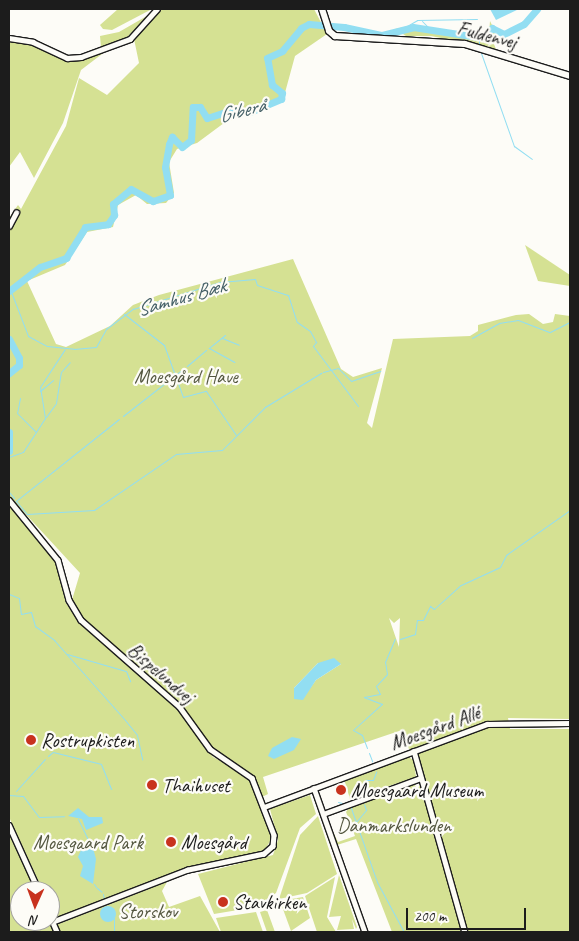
<!DOCTYPE html>
<meta charset="utf-8">
<style>
body{margin:0}
#map{position:relative;width:579px;height:941px;overflow:hidden;background:#fdfcf7;font-family:Caveat,sans-serif}
div>[style]{position:absolute}
[style*='--x']{left:calc(var(--x)*1px);top:calc(var(--y)*1px);width:calc(var(--w)*1px);rotate:calc(var(--a)*1deg)}
.green>*{inset:0;background:#d5e193}
.water>*{inset:0;background:#92def2}
.round{border-radius:50%}
.stream>*{height:1px;margin:-0.5px;padding:0 0.5px;transform-origin:0.5px;border-radius:0.5px;background:#92def2}
.river>*{height:7px;margin:-3.5px;padding:0 3.5px;transform-origin:3.5px;border-radius:3.5px;background:#92def2}
.roads{filter:drop-shadow(1px 0 #1c1c1c) drop-shadow(-1px 0 #1c1c1c) drop-shadow(0 1px #1c1c1c) drop-shadow(0 -1px #1c1c1c)}
.street>*{height:4.5px;margin:-2.25px;padding:0 2.25px;transform-origin:2.25px;border-radius:2.25px;background:#fdfcf7}
.secondary>*{height:6px;margin:-3px;padding:0 3px;transform-origin:3px;border-radius:3px;background:#fdfcf7}
.dots>*{width:14px;height:14px;translate:-50% -50%;box-sizing:border-box;border:2px solid #fdfcf7;border-radius:50%}
span{translate:-50% -50%;white-space:nowrap;text-align:center;line-height:1.15;-webkit-text-stroke:4.5px #fdfcf7;paint-order:stroke}
.street-label{font-size:20px;color:#1c1c1c}
.park-label{font-size:20px;color:#545740}
.poi-label{font-size:20px;color:#1c1c1c}
.left{translate:0 -50%;text-align:left}
.water-label{font-size:21px;color:#456067;font-style:italic}
.frame{position:absolute;inset:0;border:10px solid #1c1c1c;pointer-events:none}
.north{position:absolute;left:10px;top:881px;width:50px;height:50px;box-sizing:border-box;background:#fdfcf7;border:1px solid #a3a29f;border-radius:50%;rotate:182deg;font-size:14px;font-weight:700;line-height:20px;text-align:center;color:#1c1c1c}
.north::after{content:'';display:block;margin:auto;width:18px;height:22px;background:#c8321e;clip-path:polygon(50% 0,100% 100%,50% 72%,0 100%)}
.scale{position:absolute;left:406px;top:908px;width:120px;height:22px;box-sizing:border-box;border:2px solid #1c1c1c;border-top:0;padding-left:6px;font-size:15px;line-height:18px;white-space:nowrap;color:#1c1c1c;-webkit-text-stroke:4px #fdfcf7;paint-order:stroke}
</style>
<div id="map">
<div class="green">
<div style="clip-path:polygon(118px 9px,152px 9px,112px 30px,103px 29px,100px 25px)"></div>
<div style="clip-path:polygon(evenodd,161px 9px,314px 9px,327px 34px,295px 56px,283px 100px,224px 123px,197px 143px,177px 149px,169px 162px,174px 193px,166px 203px,147px 204px,136px 195px,118px 205px,113px 227px,87px 232px,65px 265px,27px 281px,56px 344px,66px 347px,110px 326px,133px 305px,159px 295px,293px 259px,341px 369px,353px 377px,382px 368px,367px 423px,372px 428px,393px 339px,470px 336px,478px 331px,478px 325px,516px 315px,529px 314px,543px 324px,553px 322px,555px 314px,570px 316px,570px 719px,508px 718px,510px 729px,570px 729px,570px 932px,392px 932px,356px 839px,337px 845px,329px 823px,338px 842px,355px 836px,346px 812px,351px 805px,414px 783px,417px 790px,423px 780px,418px 754px,408px 748px,402px 730px,263px 777px,268px 794px,262px 797px,256px 780px,211px 747px,175px 698px,82px 619px,72px 600px,80px 573px,9px 496px,9px 218px,18px 205px,21px 209px,66px 126px,79px 78px,107px 95px,139px 63px,134px 39px,161px 9px,389px 618px,394px 623px,400px 618px,399px 647px,389px 618px,161px 9px,318px 663px,341px 664px,316px 680px,305px 695px,294px 688px,318px 663px)"></div>
<div style="clip-path:polygon(152px 13px,124px 40px,101px 47px,100px 36px,119px 32px)"></div>
<div style="clip-path:polygon(490px 21px,496px 33px,491px 37px,496px 49px,431px 36px,406px 36px,395px 29px,413px 25px,484px 36px,489px 33px)"></div>
<div style="clip-path:polygon(9px 42px,33px 45px,69px 60px,106px 51px,81px 70px,63px 123px,34px 178px,20px 152px,9px 167px)"></div>
<div style="clip-path:polygon(525px 245px,570px 275px,570px 286px,538px 281px)"></div>
<div style="clip-path:polygon(9px 505px,55px 561px,66px 603px,78px 621px,176px 708px,213px 757px,249px 776px,272px 838px,263px 853px,179px 871px,55px 919px,50px 891px,43px 891px,9px 817px)"></div>
<div style="clip-path:polygon(408px 756px,414px 761px,416px 777px,350px 799px,344px 779px)"></div>
<div style="clip-path:polygon(310px 795px,316px 814px,300px 828px,276px 893px,256px 907px,214px 914px,198px 874px,273px 855px,278px 840px,270px 809px)"></div>
<div style="clip-path:polygon(318px 816px,337px 874px,307px 893px,279px 899px,300px 835px)"></div>
<div style="clip-path:polygon(9px 829px,36px 891px,20px 891px,20px 921px,48px 921px,51px 927px,167px 882px,162px 891px,169px 907px,200px 896px,220px 932px,9px 932px)"></div>
<div style="clip-path:polygon(339px 875px,357px 927px,356px 929px,352px 919px,354px 929px,337px 930px,341px 916px,329px 917px)"></div>
<div style="clip-path:polygon(335px 877px,327px 917px,336px 932px,317px 932px,305px 896px)"></div>
<div style="clip-path:polygon(303px 897px,310px 918px,291px 931px,280px 901px)"></div>
<div style="clip-path:polygon(267px 910px,275px 932px,267px 932px,260px 912px)"></div>
<div style="clip-path:polygon(256px 912px,263px 932px,221px 932px,216px 918px)"></div>
</div>
<div class="water">
<div style="clip-path:polygon(490px 9px,519px 9px,496px 20px)"></div>
<div style="clip-path:polygon(334px 658px,341px 664px,316px 680px,303px 700px,294px 699px,294px 688px,318px 663px)"></div>
<div style="clip-path:polygon(292px 737px,301px 739px,294px 750px,274px 759px,268px 756px,272px 748px)"></div>
<div style="clip-path:polygon(78px 808px,89px 817px,102px 817px,103px 823px,86px 830px,82px 819px,68px 816px)"></div>
<div style="clip-path:polygon(93px 848px,96px 859px,93px 884px,80px 876px,83px 866px,78px 857px,81px 850px)"></div>
<div class="round" style="left:100px;top:906px;width:16px;height:16px"></div>
</div>
<div class="stream">
<div style="--x:422;--y:21;--w:11;--a:45"></div>
<div style="--x:400;--y:30;--w:20;--a:-30"></div>
<div style="--x:417;--y:20;--w:60;--a:-1"></div>
<div style="--x:479;--y:38;--w:7;--a:90"></div>
<div style="--x:481;--y:53;--w:99;--a:70.5"></div>
<div style="--x:514;--y:146;--w:22;--a:36"></div>
<div style="--x:10;--y:289;--w:50;--a:69"></div>
<div style="--x:28;--y:336;--w:21;--a:28"></div>
<div style="--x:47;--y:346;--w:27;--a:6"></div>
<div style="--x:74;--y:349;--w:22;--a:-5"></div>
<div style="--x:96;--y:347;--w:21;--a:-61"></div>
<div style="--x:106;--y:329;--w:34;--a:-37"></div>
<div style="--x:133;--y:309;--w:91;--a:-17.2"></div>
<div style="--x:220;--y:282;--w:35;--a:-5"></div>
<div style="--x:255;--y:279;--w:6;--a:72"></div>
<div style="--x:257;--y:285;--w:33;--a:18"></div>
<div style="--x:288;--y:295;--w:28;--a:72"></div>
<div style="--x:297;--y:322;--w:16;--a:35"></div>
<div style="--x:310;--y:331;--w:13;--a:61"></div>
<div style="--x:316;--y:342;--w:5;--a:127"></div>
<div style="--x:313;--y:346;--w:75;--a:53.1"></div>
<div style="--x:124;--y:314;--w:51;--a:37.8"></div>
<div style="--x:164;--y:345;--w:29;--a:70"></div>
<div style="--x:225;--y:335;--w:21;--a:141"></div>
<div style="--x:209;--y:348;--w:29;--a:29"></div>
<div style="--x:222;--y:338;--w:18;--a:22"></div>
<div style="--x:472;--y:338;--w:31;--a:-29"></div>
<div style="--x:499;--y:323;--w:19;--a:-9"></div>
<div style="--x:518;--y:320;--w:34;--a:21"></div>
<div style="--x:550;--y:332;--w:22;--a:-27"></div>
<div style="--x:187;--y:366;--w:25;--a:-40"></div>
<div style="--x:323;--y:372;--w:16;--a:-15"></div>
<div style="--x:338;--y:368;--w:18;--a:45"></div>
<div style="--x:351;--y:381;--w:31;--a:-19"></div>
<div style="--x:175;--y:375;--w:23;--a:70"></div>
<div style="--x:183;--y:397;--w:24;--a:-15"></div>
<div style="--x:206;--y:391;--w:53;--a:55.7"></div>
<div style="--x:40;--y:391;--w:17;--a:-40"></div>
<div style="--x:20;--y:398;--w:15;--a:101"></div>
<div style="--x:17;--y:413;--w:27;--a:45"></div>
<div style="--x:123;--y:416;--w:76;--a:-38.1"></div>
<div style="--x:46;--y:417;--w:17;--a:-54"></div>
<div style="--x:56;--y:403;--w:31;--a:-81"></div>
<div style="--x:61;--y:372;--w:13;--a:-48"></div>
<div style="--x:119;--y:419;--w:132;--a:141.5"></div>
<div style="--x:16;--y:501;--w:17;--a:50"></div>
<div style="--x:27;--y:514;--w:67;--a:-3.4"></div>
<div style="--x:94;--y:510;--w:99;--a:-34.3"></div>
<div style="--x:176;--y:454;--w:46;--a:-5"></div>
<div style="--x:222;--y:450;--w:61;--a:-45"></div>
<div style="--x:265;--y:407;--w:66;--a:-31.3"></div>
<div style="--x:9;--y:457;--w:15;--a:-20"></div>
<div style="--x:23;--y:452;--w:40;--a:-57.1"></div>
<div style="--x:45;--y:418;--w:31;--a:-99"></div>
<div style="--x:40;--y:387;--w:45;--a:-56.7"></div>
<div style="--x:9;--y:492;--w:8;--a:50"></div>
<div style="--x:9;--y:594;--w:11;--a:22"></div>
<div style="--x:19;--y:598;--w:16;--a:83"></div>
<div style="--x:21;--y:614;--w:10;--a:-11"></div>
<div style="--x:31;--y:612;--w:15;--a:74"></div>
<div style="--x:35;--y:626;--w:24;--a:36"></div>
<div style="--x:54;--y:640;--w:107;--a:48.4"></div>
<div style="--x:125;--y:720;--w:19;--a:51"></div>
<div style="--x:137;--y:735;--w:25;--a:78"></div>
<div style="--x:400;--y:639;--w:16;--a:-18"></div>
<div style="--x:415;--y:634;--w:14;--a:-82"></div>
<div style="--x:417;--y:620;--w:6;--a:0"></div>
<div style="--x:423;--y:620;--w:16;--a:-63"></div>
<div style="--x:430;--y:606;--w:5;--a:37"></div>
<div style="--x:434;--y:609;--w:36;--a:-42"></div>
<div style="--x:461;--y:585;--w:43;--a:-24.8"></div>
<div style="--x:500;--y:567;--w:13;--a:-63"></div>
<div style="--x:506;--y:555;--w:78;--a:-35.1"></div>
<div style="--x:67;--y:654;--w:61;--a:16.1"></div>
<div style="--x:126;--y:671;--w:11;--a:68"></div>
<div style="--x:367;--y:748;--w:14;--a:-111"></div>
<div style="--x:362;--y:735;--w:10;--a:-151"></div>
<div style="--x:353;--y:730;--w:39;--a:-42"></div>
<div style="--x:382;--y:704;--w:19;--a:-159"></div>
<div style="--x:364;--y:697;--w:16;--a:-11"></div>
<div style="--x:380;--y:694;--w:9;--a:-117"></div>
<div style="--x:376;--y:686;--w:16;--a:-47"></div>
<div style="--x:387;--y:674;--w:12;--a:-99"></div>
<div style="--x:385;--y:662;--w:25;--a:-67"></div>
<div style="--x:369;--y:753;--w:9;--a:69"></div>
<div style="--x:48;--y:756;--w:6;--a:-39"></div>
<div style="--x:53;--y:752;--w:49;--a:14"></div>
<div style="--x:101;--y:764;--w:27;--a:68"></div>
<div style="--x:16;--y:791;--w:43;--a:-47.8"></div>
<div style="--x:9;--y:795;--w:14;--a:4"></div>
<div style="--x:23;--y:796;--w:26;--a:53"></div>
<div style="--x:39;--y:817;--w:25;--a:-2"></div>
<div style="--x:362;--y:795;--w:16;--a:-75"></div>
<div style="--x:366;--y:780;--w:7;--a:0"></div>
<div style="--x:373;--y:780;--w:9;--a:-69"></div>
<div style="--x:338;--y:802;--w:4;--a:14"></div>
<div style="--x:351;--y:808;--w:78;--a:70.6"></div>
<div style="--x:377;--y:882;--w:57;--a:61.6"></div>
<div style="--x:78;--y:819;--w:28;--a:64"></div>
<div style="--x:356;--y:822;--w:16;--a:-50"></div>
<div style="--x:366;--y:810;--w:6;--a:-108"></div>
<div style="--x:94;--y:884;--w:4;--a:56"></div>
<div style="--x:97;--y:888;--w:6;--a:39"></div>
<div style="--x:103;--y:894;--w:5;--a:79"></div>
<div style="--x:114;--y:932;--w:14;--a:-90"></div>
</div>
<div class="river">
<div style="--x:9;--y:291;--w:39;--a:-38"></div>
<div style="--x:40;--y:267;--w:28;--a:-19"></div>
<div style="--x:66;--y:258;--w:36;--a:-58"></div>
<div style="--x:85;--y:227;--w:23;--a:-7"></div>
<div style="--x:108;--y:224;--w:11;--a:-56"></div>
<div style="--x:114;--y:215;--w:11;--a:-95"></div>
<div style="--x:113;--y:204;--w:23;--a:-40"></div>
<div style="--x:131;--y:189;--w:25;--a:29"></div>
<div style="--x:153;--y:201;--w:18;--a:-19"></div>
<div style="--x:170;--y:195;--w:28;--a:-100"></div>
<div style="--x:165;--y:167;--w:23;--a:-80"></div>
<div style="--x:169;--y:144;--w:8;--a:-67"></div>
<div style="--x:172;--y:137;--w:14;--a:45"></div>
<div style="--x:182;--y:147;--w:11;--a:-38"></div>
<div style="--x:191;--y:140;--w:33;--a:-87"></div>
<div style="--x:193;--y:107;--w:7;--a:0"></div>
<div style="--x:200;--y:107;--w:13;--a:58"></div>
<div style="--x:207;--y:118;--w:23;--a:-18"></div>
<div style="--x:229;--y:111;--w:21;--a:3"></div>
<div style="--x:250;--y:112;--w:34;--a:-23"></div>
<div style="--x:281;--y:99;--w:6;--a:-81"></div>
<div style="--x:282;--y:93;--w:13;--a:-141"></div>
<div style="--x:272;--y:85;--w:27;--a:-100"></div>
<div style="--x:267;--y:58;--w:17;--a:-25"></div>
<div style="--x:282;--y:51;--w:30;--a:-50"></div>
<div style="--x:301;--y:28;--w:9;--a:-27"></div>
<div style="--x:309;--y:24;--w:35;--a:5"></div>
<div style="--x:344;--y:27;--w:39;--a:12"></div>
<div style="--x:382;--y:35;--w:32;--a:-14"></div>
<div style="--x:413;--y:27;--w:72;--a:8.8"></div>
<div style="--x:484;--y:38;--w:13;--a:-51"></div>
<div style="--x:492;--y:28;--w:13;--a:27"></div>
<div style="--x:504;--y:34;--w:22;--a:-27"></div>
<div style="--x:524;--y:24;--w:20;--a:-49"></div>
<div style="--x:9;--y:339;--w:21;--a:62"></div>
<div style="--x:19;--y:358;--w:7;--a:90"></div>
<div style="--x:19;--y:365;--w:13;--a:141"></div>
<div style="--x:9;--y:432;--w:19;--a:90"></div>
</div>
<div class="roads">
<div class="street">
<div style="--x:9;--y:38;--w:24;--a:9"></div>
<div style="--x:33;--y:42;--w:38;--a:25"></div>
<div style="--x:67;--y:58;--w:14;--a:-4"></div>
<div style="--x:81;--y:57;--w:52;--a:-20.2"></div>
<div style="--x:130;--y:39;--w:40;--a:-48"></div>
<div style="--x:9;--y:226;--w:15;--a:-62"></div>
<div style="--x:9;--y:500;--w:77;--a:50.8"></div>
<div style="--x:58;--y:560;--w:41;--a:74.6"></div>
<div style="--x:69;--y:600;--w:23;--a:59"></div>
<div style="--x:81;--y:620;--w:130;--a:41.3"></div>
<div style="--x:179;--y:706;--w:53;--a:54.2"></div>
<div style="--x:210;--y:749;--w:51;--a:34.6"></div>
<div style="--x:252;--y:778;--w:61;--a:68.9"></div>
<div style="--x:274;--y:835;--w:11;--a:95"></div>
<div style="--x:273;--y:846;--w:12;--a:138"></div>
<div style="--x:264;--y:854;--w:78;--a:168.1"></div>
<div style="--x:188;--y:870;--w:145;--a:158.9"></div>
<div style="--x:414;--y:751;--w:188;--a:74.3"></div>
<div style="--x:314;--y:788;--w:153;--a:70.5"></div>
<div style="--x:264;--y:807;--w:238;--a:-20.4"></div>
<div style="--x:487;--y:724;--w:83;--a:-0.7"></div>
<div style="--x:323;--y:814;--w:104;--a:-20.2"></div>
<div style="--x:9;--y:825;--w:72;--a:65.6"></div>
<div style="--x:50;--y:916;--w:17;--a:66"></div>
</div>
<div class="secondary">
<div style="--x:322;--y:9;--w:23;--a:72"></div>
<div style="--x:329;--y:31;--w:8;--a:40"></div>
<div style="--x:335;--y:36;--w:130;--a:3.5"></div>
<div style="--x:465;--y:44;--w:110;--a:16.9"></div>
</div>
</div>
<div class="dots">
<div style="left:31px;top:740px;background:#c8321e"></div>
<div style="left:152px;top:785px;background:#c8321e"></div>
<div style="left:341px;top:790px;background:#c8321e"></div>
<div style="left:171px;top:842px;background:#c8321e"></div>
<div style="left:223px;top:902px;background:#c8321e"></div>
</div>
<div class="street-label">
<span style="left:487px;top:35px;rotate:14deg">Fuldenvej</span>
<span style="left:161px;top:673px;rotate:41deg">Bispelundvej</span>
<span style="left:435px;top:728px;rotate:-20deg">Moesgård Allé</span>
</div>
<div class="park-label">
<span style="left:186px;top:376px">Moesgård Have</span>
<span style="left:394px;top:825px">Danmarkslunden</span>
<span style="left:88px;top:842px">Moesgaard Park</span>
<span style="left:148px;top:911px">Storskov</span>
</div>
<div class="poi-label">
<span class="left" style="left:41px;top:740px">Rostrupkisten</span>
<span class="left" style="left:162px;top:785px">Thaihuset</span>
<span class="left" style="left:351px;top:790px">Moesgaard Museum</span>
<span class="left" style="left:181px;top:842px">Moesgård</span>
<span class="left" style="left:233px;top:902px">Stavkirken</span>
</div>
<div class="water-label">
<span style="left:242px;top:110px;rotate:-14deg">Giberå</span>
<span style="left:181px;top:297px;rotate:-16deg">Samhus Bæk</span>
</div>
<div class="frame"></div>
<div class="north">N</div>
<div class="scale">200 m</div>
</div>
